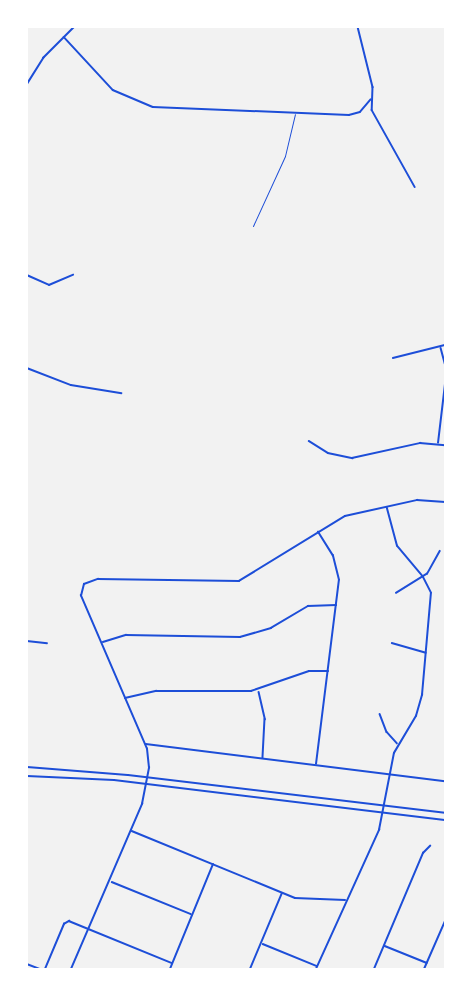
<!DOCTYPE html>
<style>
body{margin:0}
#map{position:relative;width:472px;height:996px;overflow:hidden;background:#f2f2f2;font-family:"DejaVu Sans",sans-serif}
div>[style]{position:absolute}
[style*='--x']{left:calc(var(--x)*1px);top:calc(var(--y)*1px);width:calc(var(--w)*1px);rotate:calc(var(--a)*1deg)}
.service>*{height:1px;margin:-0.5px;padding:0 0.5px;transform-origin:0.5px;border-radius:0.5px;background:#1d4ed8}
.minor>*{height:1.5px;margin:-0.75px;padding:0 0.75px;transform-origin:0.75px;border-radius:0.75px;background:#1d4ed8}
.secondary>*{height:2px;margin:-1px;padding:0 1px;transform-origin:1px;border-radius:1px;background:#1d4ed8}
span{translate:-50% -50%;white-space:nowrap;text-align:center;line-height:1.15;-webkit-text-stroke:5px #fff;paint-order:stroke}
.frame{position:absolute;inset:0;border:28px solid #fff;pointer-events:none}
</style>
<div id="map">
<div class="service">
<div style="--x:253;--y:226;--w:77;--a:-65.4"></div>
<div style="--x:285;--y:156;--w:43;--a:-76.6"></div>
</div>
<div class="minor">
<div style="--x:358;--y:27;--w:62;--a:76"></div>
<div style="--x:373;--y:87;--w:23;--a:92"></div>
<div style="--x:372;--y:110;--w:88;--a:60.8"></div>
<div style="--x:64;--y:37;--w:72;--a:47.2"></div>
<div style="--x:113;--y:90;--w:43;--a:23"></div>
<div style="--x:153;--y:107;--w:196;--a:2.3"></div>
<div style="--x:349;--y:115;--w:11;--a:-15"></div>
<div style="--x:360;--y:112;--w:16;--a:-50"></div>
<div style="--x:27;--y:84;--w:31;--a:-58"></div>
<div style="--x:43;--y:58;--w:44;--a:-45"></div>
<div style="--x:27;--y:275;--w:24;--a:24"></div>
<div style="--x:49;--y:285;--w:26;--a:-23"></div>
<div style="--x:441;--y:348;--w:16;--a:75"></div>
<div style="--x:393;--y:358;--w:54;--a:-14"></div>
<div style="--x:27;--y:368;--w:47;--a:21.1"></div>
<div style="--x:71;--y:385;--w:51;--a:9.1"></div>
<div style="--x:309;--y:441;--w:22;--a:32"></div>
<div style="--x:328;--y:453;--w:25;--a:12"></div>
<div style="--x:352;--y:458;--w:70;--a:-12.4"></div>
<div style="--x:420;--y:443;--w:25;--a:5"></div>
<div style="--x:438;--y:443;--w:59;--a:-83.2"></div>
<div style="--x:396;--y:593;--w:36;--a:-32"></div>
<div style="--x:427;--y:574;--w:26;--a:-61"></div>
<div style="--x:27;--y:641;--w:20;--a:6"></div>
<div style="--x:103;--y:642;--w:24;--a:-17"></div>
<div style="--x:126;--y:635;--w:114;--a:1"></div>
<div style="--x:240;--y:637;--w:32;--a:-16"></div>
<div style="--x:271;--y:628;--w:43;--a:-30.7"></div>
<div style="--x:308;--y:606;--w:28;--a:-2"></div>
<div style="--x:392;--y:643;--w:35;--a:16"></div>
<div style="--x:259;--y:692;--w:28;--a:77"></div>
<div style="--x:265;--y:719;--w:39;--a:93"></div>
<div style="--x:125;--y:698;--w:32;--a:-13"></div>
<div style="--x:156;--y:691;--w:95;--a:0"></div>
<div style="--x:251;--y:691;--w:61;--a:-19"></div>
<div style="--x:309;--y:671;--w:19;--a:0"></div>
<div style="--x:380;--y:714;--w:19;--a:69"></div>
<div style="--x:387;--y:732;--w:15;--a:48"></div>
<div style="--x:146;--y:744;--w:301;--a:7.1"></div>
<div style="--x:316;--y:764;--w:185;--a:-82.9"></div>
<div style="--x:339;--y:580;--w:25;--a:-104"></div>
<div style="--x:333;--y:556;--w:28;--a:-122"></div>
<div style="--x:132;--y:831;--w:176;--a:22.3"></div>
<div style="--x:295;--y:898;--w:50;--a:2.3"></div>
<div style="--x:112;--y:882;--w:85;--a:22.1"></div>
<div style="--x:263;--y:944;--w:58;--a:22.2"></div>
<div style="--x:385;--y:946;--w:45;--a:22"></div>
<div style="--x:27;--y:964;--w:14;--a:21"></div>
<div style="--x:45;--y:969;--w:49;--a:-67.1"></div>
<div style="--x:64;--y:924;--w:6;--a:-31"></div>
<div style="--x:69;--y:921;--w:111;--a:22.2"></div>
<div style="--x:71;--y:969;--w:180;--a:-66.7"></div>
<div style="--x:142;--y:804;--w:37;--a:-79"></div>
<div style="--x:149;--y:768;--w:19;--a:-96"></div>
<div style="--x:147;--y:749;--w:167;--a:-113.3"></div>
<div style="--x:81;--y:596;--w:12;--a:-76"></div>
<div style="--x:84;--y:584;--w:15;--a:-20"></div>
<div style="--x:98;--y:579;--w:141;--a:0.8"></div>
<div style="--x:239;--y:581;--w:124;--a:-31.5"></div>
<div style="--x:345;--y:516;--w:74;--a:-12.5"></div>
<div style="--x:417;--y:500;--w:28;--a:4"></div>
<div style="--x:170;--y:969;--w:113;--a:-67.7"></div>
<div style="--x:250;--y:969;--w:82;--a:-67.2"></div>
<div style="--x:316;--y:969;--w:153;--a:-65.6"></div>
<div style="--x:379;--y:830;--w:78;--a:-79"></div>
<div style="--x:394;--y:753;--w:43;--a:-59.3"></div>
<div style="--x:416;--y:716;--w:22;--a:-74"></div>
<div style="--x:422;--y:695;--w:102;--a:-85"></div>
<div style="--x:431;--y:593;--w:18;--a:-117"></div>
<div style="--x:423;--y:577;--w:40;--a:-130"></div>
<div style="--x:397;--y:546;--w:39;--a:-105"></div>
<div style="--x:374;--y:969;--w:126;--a:-67.1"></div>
<div style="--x:423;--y:853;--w:10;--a:-45"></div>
</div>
<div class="secondary">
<div style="--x:27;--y:767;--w:101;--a:4.5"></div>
<div style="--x:128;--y:775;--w:319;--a:6.8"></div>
<div style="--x:27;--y:776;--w:87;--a:2.6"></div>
<div style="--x:114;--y:780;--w:333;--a:6.9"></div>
<div style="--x:424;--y:969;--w:52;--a:-66.4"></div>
</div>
<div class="frame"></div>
</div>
